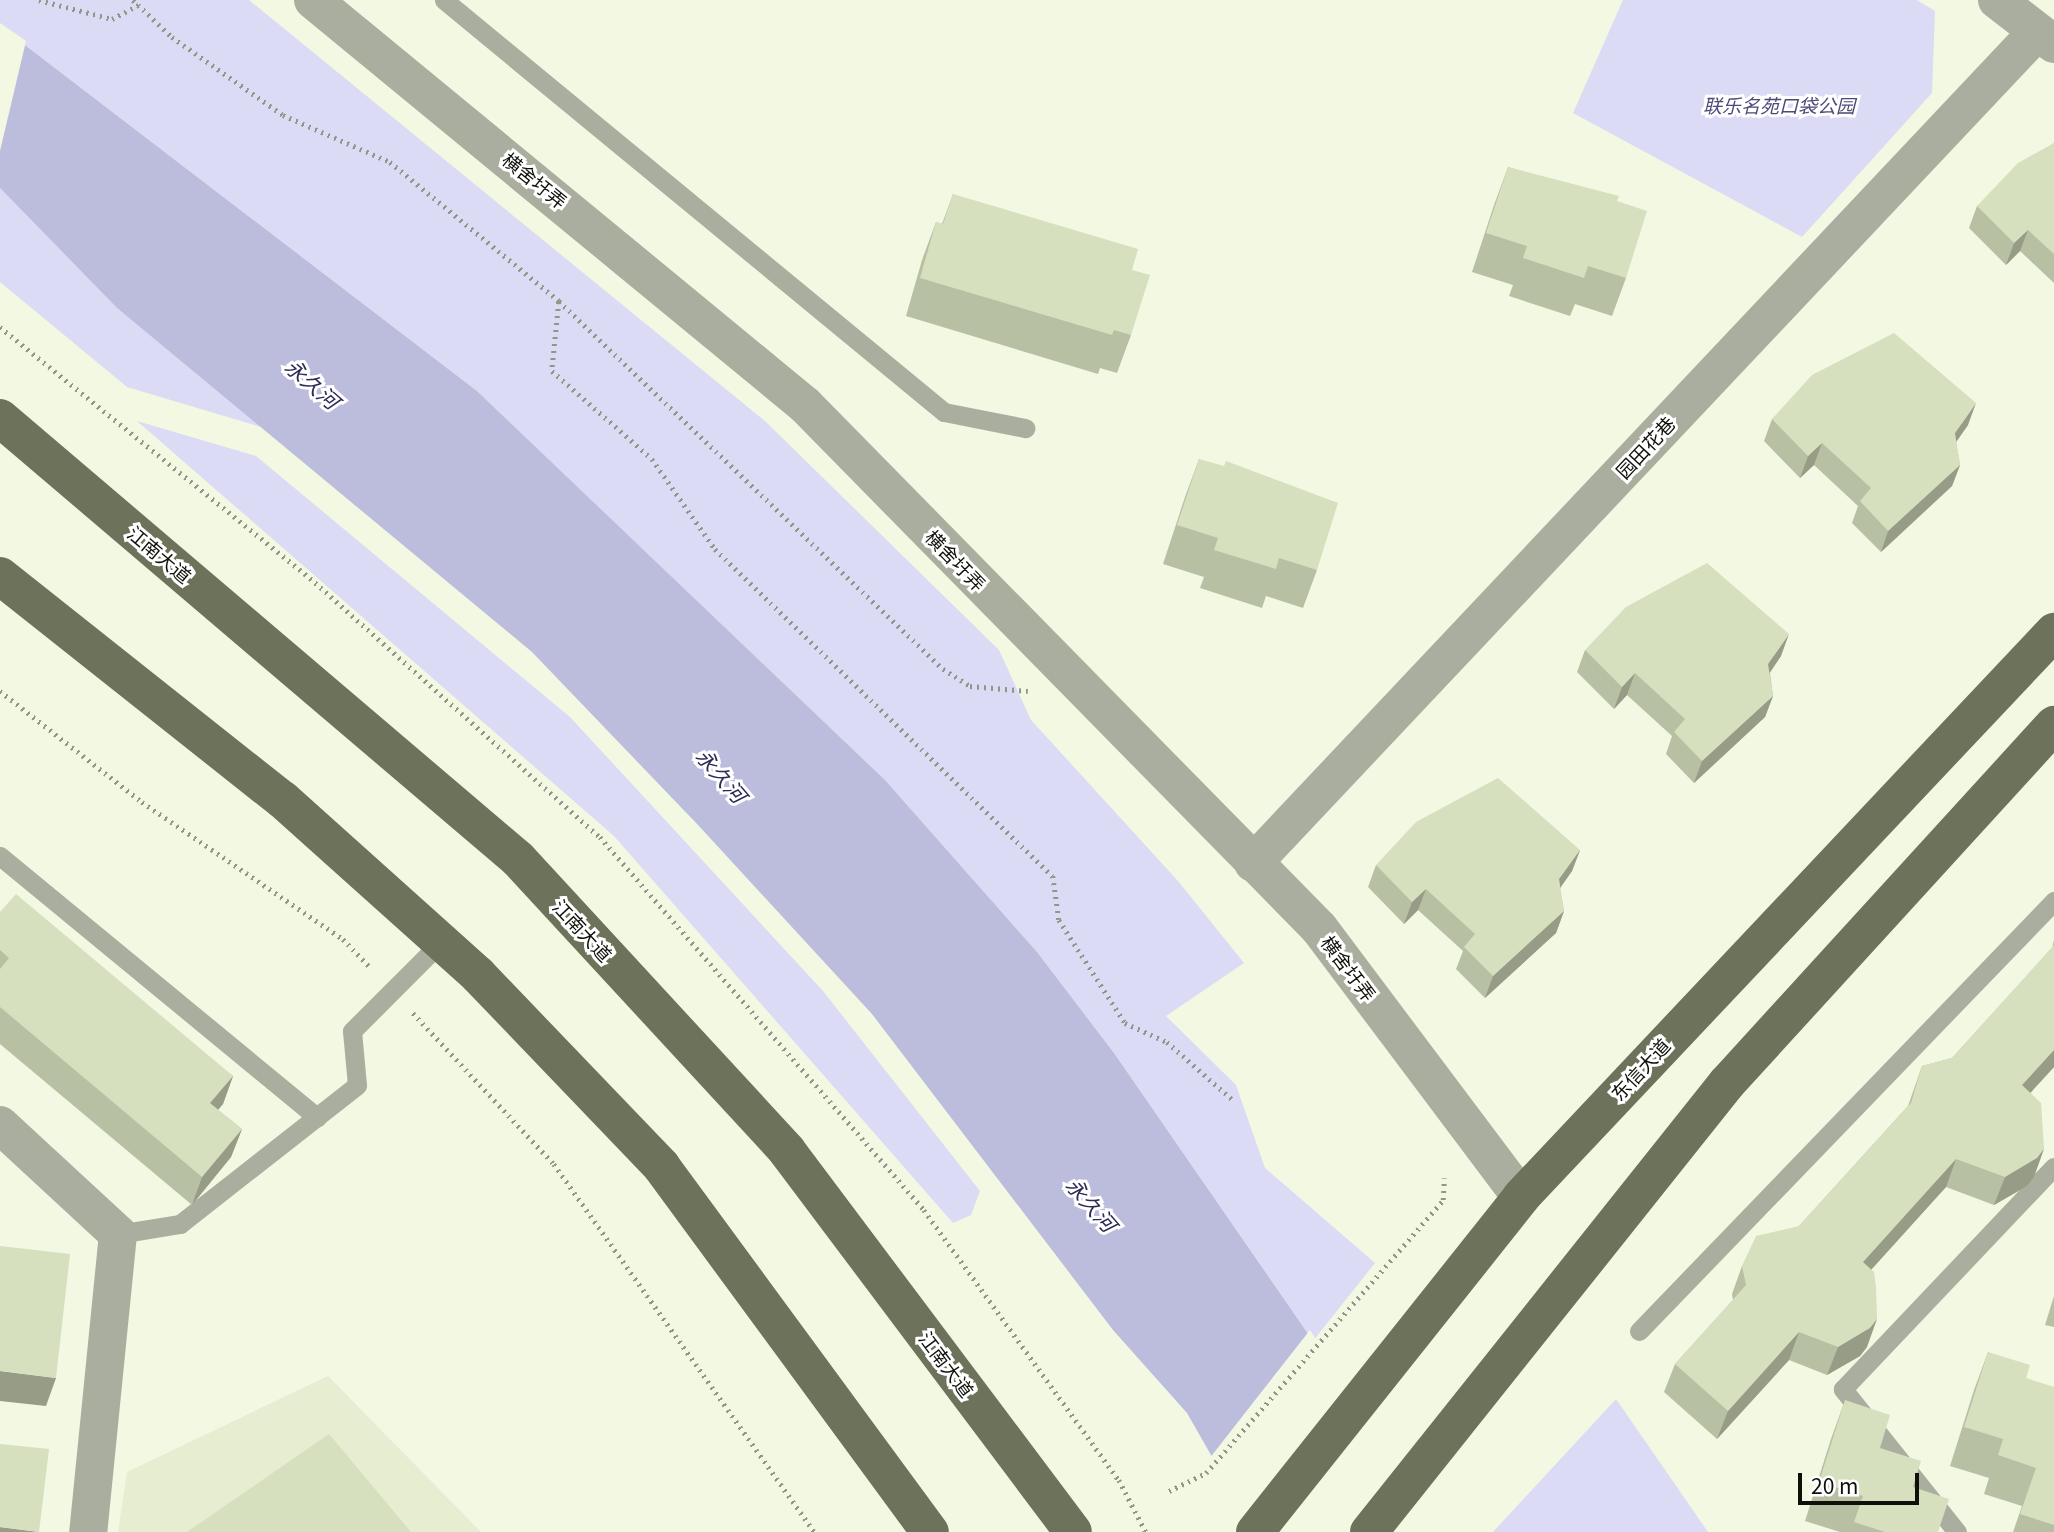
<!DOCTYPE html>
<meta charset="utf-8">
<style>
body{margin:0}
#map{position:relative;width:2054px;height:1532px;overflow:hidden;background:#f2f8e2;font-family:Georgia,"Noto Sans SC",serif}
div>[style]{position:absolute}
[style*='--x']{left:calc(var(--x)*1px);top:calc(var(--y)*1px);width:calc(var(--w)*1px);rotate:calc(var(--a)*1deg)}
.built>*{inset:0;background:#e6edd1}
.green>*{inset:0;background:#dbdbf6}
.water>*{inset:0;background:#bcbcdd}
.pier>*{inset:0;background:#f2f8e2}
.path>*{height:4.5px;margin-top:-2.25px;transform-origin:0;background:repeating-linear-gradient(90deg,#929687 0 2px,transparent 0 7px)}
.service>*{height:19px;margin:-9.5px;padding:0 9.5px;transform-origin:9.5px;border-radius:9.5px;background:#aaae9f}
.minor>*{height:38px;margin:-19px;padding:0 19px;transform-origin:19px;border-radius:19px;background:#aaae9f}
.tertiary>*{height:38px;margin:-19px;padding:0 19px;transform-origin:19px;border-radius:19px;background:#aaae9f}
.primary>*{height:38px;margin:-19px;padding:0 19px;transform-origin:19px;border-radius:19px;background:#6c735a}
.wall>*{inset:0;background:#b8c0a3}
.shaded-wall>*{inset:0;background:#969c85}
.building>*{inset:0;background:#d6dfbe}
span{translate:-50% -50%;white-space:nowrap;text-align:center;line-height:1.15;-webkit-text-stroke:6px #fff;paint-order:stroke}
.park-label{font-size:19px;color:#4c4a78;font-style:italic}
.street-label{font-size:19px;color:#0e1009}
.water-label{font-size:21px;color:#2d2a55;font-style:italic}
.scale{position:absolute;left:1798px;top:1473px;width:121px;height:32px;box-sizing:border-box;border:4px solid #0e1009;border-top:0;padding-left:9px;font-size:21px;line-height:24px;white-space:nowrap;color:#0e1009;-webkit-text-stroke:5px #fff;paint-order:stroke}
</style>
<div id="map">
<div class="built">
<div style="clip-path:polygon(328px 1376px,481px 1532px,118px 1532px,127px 1472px)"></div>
</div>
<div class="green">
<div style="clip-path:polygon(0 0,249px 0,766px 422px,999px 650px,1031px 720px,1178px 881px,1244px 963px,1166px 1016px,1236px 1085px,1265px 1168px,1375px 1263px,1313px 1341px,1114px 1053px,1037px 952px,885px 780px,477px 391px,0 26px)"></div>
<div style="clip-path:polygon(1623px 0,1917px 0,1935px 11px,1932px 93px,1802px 237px,1573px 113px)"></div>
<div style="clip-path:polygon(0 188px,117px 308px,261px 427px,127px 387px,0 282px)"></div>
<div style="clip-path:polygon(137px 421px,256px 456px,570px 717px,823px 991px,980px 1191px,971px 1215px,953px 1223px,614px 836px)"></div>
<div style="clip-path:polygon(1616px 1399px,1708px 1532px,1493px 1532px)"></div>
</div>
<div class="water">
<div style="clip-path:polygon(0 26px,477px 391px,885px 780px,1037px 952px,1114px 1053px,1313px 1341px,1255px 1532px,1187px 1413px,1113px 1330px,872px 1014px,699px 826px,532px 652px,117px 308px,0 188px)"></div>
</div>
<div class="pier">
<div style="clip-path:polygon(0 23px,26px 41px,0 151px)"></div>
<div style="clip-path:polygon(1310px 1330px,1385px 1449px,1442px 1532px,1251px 1532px,1209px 1459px)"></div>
</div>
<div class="path">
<div style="--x:39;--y:0;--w:75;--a:14.6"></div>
<div style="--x:112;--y:19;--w:30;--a:-28"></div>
<div style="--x:133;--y:0;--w:54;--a:43.5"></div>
<div style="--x:172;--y:37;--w:136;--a:35.1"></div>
<div style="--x:283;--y:115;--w:117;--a:23.7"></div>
<div style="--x:390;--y:162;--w:219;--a:39.4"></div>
<div style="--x:559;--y:301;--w:532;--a:43.78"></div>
<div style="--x:943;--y:669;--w:32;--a:32"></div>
<div style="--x:970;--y:686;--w:58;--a:4.9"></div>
<div style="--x:559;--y:302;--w:69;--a:95.8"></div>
<div style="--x:552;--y:371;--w:133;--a:41.3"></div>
<div style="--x:652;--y:459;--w:110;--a:55"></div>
<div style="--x:715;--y:549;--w:470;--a:44.1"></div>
<div style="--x:1053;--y:876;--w:44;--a:82.2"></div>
<div style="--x:1059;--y:920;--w:122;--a:57.3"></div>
<div style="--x:1125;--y:1023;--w:46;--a:24.3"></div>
<div style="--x:1167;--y:1042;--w:88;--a:41.3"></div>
<div style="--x:0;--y:327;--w:399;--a:39"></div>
<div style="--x:310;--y:578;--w:389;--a:41.8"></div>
<div style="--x:600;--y:837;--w:494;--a:49"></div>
<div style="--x:924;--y:1210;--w:333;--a:54.2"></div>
<div style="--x:1119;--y:1480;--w:59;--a:62.6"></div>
<div style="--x:0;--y:691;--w:180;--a:38"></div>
<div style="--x:142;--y:802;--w:243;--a:34.3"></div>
<div style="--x:343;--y:939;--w:40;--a:46"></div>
<div style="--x:413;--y:1013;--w:207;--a:47"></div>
<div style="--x:554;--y:1164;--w:451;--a:54.7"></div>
<div style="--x:1169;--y:1491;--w:41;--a:-25.9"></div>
<div style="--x:1206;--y:1473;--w:362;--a:-49"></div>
<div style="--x:1443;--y:1200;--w:22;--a:-87"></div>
</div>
<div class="service">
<div style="--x:444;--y:0;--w:648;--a:39.49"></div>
<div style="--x:944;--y:412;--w:83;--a:11.2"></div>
<div style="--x:0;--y:856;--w:411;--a:39.5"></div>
<div style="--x:118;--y:1234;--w:63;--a:-9.2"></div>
<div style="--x:180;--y:1224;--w:225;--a:-38.1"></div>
<div style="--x:357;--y:1085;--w:54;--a:-95.3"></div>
<div style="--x:352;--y:1031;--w:126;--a:-45"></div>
<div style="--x:1639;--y:1331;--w:598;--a:-46.02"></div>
<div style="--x:1957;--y:1532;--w:183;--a:-128.6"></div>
<div style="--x:1843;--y:1389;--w:306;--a:-46.5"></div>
</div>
<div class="minor">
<div style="--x:1997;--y:0;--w:72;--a:37.7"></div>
<div style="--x:1253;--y:863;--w:1142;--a:-46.67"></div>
<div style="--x:0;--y:1125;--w:161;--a:42.7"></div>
<div style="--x:118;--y:1234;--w:300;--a:95.7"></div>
</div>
<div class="tertiary">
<div style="--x:313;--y:0;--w:637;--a:39.46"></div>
<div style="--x:805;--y:405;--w:733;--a:45.5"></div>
<div style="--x:1319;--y:928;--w:336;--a:53.1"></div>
</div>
<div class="primary">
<div style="--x:0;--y:418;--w:680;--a:40.41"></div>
<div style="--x:518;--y:859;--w:397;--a:47.3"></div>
<div style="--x:787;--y:1151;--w:476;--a:53.1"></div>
<div style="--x:0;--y:576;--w:361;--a:38.4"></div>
<div style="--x:283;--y:800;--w:262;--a:41.9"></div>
<div style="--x:478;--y:975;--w:265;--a:46.2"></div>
<div style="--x:661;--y:1166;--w:454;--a:53.7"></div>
<div style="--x:1255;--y:1532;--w:428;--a:-51.5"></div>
<div style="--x:1521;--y:1197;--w:777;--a:-46.67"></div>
<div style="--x:1369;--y:1532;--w:574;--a:-51.43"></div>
<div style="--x:1727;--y:1083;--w:485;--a:-47.6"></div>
</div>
<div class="wall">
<div style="clip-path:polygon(2054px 143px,2054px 283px,2020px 251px,2006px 265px,1969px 228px,1977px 206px)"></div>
<div style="clip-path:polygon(1508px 167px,1617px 201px,1626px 278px,1612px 316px,1575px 304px,1570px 316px,1509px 296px,1513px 285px,1472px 272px,1494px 205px)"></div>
<div style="clip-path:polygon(953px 194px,1132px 270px,1131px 335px,1117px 373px,1100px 368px,1098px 374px,906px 316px,922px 260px,936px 222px,942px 224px)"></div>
<div style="clip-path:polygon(1772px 419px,1968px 425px,1956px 442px,1960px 465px,1952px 486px,1881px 552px,1852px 523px,1858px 506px,1814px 465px,1800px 478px,1764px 441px)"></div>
<div style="clip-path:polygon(1199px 459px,1317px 570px,1303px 608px,1266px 596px,1262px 608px,1200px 588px,1204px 577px,1163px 564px,1185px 497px)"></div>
<div style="clip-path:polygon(1585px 650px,1781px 656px,1770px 673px,1773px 696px,1765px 717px,1694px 783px,1666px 754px,1672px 736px,1627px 695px,1614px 709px,1577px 672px)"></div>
<div style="clip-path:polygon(1580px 850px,1572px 871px,1560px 888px,1564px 911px,1556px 933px,1485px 998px,1456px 969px,1463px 951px,1418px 910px,1404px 924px,1368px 887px,1376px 865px)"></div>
<div style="clip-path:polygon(0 912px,233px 1076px,223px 1104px,218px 1110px,242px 1129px,231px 1157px,192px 1205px,0 1044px)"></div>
<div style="clip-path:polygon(2054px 940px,2054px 1067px,2030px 1093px,2034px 1177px,2027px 1186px,1994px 1205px,1946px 1187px,1871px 1269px,1867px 1347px,1860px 1356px,1827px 1375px,1789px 1360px,1717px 1439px,1664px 1392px,1675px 1364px,1733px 1300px,1732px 1294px,1742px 1266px,1799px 1226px,1908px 1106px,1922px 1066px,1952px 1058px,2052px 948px)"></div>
<div style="clip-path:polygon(2054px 1296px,2054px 1327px,2045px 1325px)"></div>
<div style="clip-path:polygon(1988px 1352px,2026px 1378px,2054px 1445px,2054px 1532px,2013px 1532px,2022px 1506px,1984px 1494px,1989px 1478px,1950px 1466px,1974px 1390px)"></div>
<div style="clip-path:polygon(1845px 1400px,1880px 1448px,1913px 1487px,1938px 1532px,1840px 1532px,1805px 1521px,1831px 1439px)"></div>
</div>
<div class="shaded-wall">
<div style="clip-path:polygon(2028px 230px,2020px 251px,2006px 265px,2014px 243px)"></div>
<div style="clip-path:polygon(1976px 403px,1968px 425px,1947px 455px,1955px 433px)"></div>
<div style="clip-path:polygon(1822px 443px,1814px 465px,1800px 478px,1808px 456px)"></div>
<div style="clip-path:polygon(1960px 465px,1952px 486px,1881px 552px,1888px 531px)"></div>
<div style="clip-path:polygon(1789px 634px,1781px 656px,1760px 686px,1768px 664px)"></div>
<div style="clip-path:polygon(1635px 673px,1627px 695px,1614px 709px,1622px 687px)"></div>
<div style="clip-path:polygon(1773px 696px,1765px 717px,1694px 783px,1702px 761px)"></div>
<div style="clip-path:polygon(1580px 850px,1572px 871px,1551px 901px,1559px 879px)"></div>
<div style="clip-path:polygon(1426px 889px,1418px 910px,1404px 924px,1412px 902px)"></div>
<div style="clip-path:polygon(1564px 911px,1556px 933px,1485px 998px,1493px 976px)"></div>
<div style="clip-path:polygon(2054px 1050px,2054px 1067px,2012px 1113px,2022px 1085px)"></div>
<div style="clip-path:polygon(233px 1076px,223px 1104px,200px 1131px,210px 1103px)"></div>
<div style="clip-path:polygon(242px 1129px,231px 1157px,192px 1205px,202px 1177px)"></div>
<div style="clip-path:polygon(2044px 1149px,2034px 1177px,2027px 1186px,1994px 1205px,2005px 1177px)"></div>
<div style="clip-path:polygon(1956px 1159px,1946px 1187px,1853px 1290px,1863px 1262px)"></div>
<div style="clip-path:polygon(1877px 1319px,1867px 1347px,1860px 1356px,1827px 1375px,1838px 1347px)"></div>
<div style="clip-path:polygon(1799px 1332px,1789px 1360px,1717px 1439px,1728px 1411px)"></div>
<div style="clip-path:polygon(0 1371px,56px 1378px,46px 1406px,0 1401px)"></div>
<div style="clip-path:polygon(0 1527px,39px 1532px,0 1532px)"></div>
</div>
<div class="building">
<div style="clip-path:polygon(2054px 143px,2054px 254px,2028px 230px,2014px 243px,1977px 206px,2018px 163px)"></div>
<div style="clip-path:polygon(1508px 167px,1619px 196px,1617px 201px,1647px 211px,1626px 278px,1588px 266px,1584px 278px,1523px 258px,1527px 246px,1486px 233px)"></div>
<div style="clip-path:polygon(953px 194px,1138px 249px,1132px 270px,1150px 275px,1131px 335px,1114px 330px,1112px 335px,920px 278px,936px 222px,943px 224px)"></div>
<div style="clip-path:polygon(1894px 333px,1976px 403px,1955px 433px,1960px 465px,1888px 531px,1860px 501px,1871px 488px,1822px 443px,1808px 456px,1772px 419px,1812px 375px)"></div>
<div style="clip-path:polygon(1199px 459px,1224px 466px,1226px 461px,1338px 503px,1317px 570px,1279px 558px,1276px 569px,1214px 550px,1218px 538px,1177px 525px)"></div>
<div style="clip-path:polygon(1707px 563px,1789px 634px,1768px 664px,1773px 696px,1702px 761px,1674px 732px,1685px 719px,1635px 673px,1622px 687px,1585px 650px,1626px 607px)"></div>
<div style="clip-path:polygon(1498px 778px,1580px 850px,1559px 879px,1564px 911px,1493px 976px,1464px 947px,1475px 934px,1426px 889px,1412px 902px,1376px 865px,1416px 822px)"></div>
<div style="clip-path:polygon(16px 894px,233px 1076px,210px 1103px,242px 1129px,202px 1177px,0 1007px,0 969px,9px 958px,0 950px,0 912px)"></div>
<div style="clip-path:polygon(2054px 945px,2054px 1050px,2022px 1085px,2041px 1103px,2044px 1149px,2037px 1158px,2005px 1177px,1956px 1159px,1863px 1262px,1874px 1272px,1876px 1287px,1877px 1319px,1870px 1328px,1838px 1347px,1799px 1332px,1728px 1411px,1675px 1364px,1746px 1285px,1742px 1266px,1756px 1236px,1799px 1226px,1911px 1103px,1922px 1066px,1952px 1058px)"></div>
<div style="clip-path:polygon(0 1246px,70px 1254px,56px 1378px,0 1371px)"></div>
<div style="clip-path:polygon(1988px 1352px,2030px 1365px,2026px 1378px,2054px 1387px,2054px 1525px,2020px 1514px,2036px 1468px,1998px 1455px,2003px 1439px,1964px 1427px)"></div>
<div style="clip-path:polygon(1845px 1400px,1890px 1415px,1880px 1448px,1921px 1461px,1913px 1487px,1949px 1499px,1938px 1532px,1885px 1532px,1854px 1522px,1863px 1496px,1819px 1482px)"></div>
<div style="clip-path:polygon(329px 1434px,411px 1532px,187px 1532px)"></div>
<div style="clip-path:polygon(0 1444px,49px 1449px,39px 1532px,0 1527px)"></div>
</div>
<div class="park-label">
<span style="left:1779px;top:105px">联乐名苑口袋公园</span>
</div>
<div class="street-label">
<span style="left:535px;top:180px;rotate:39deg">横舍圩弄</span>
<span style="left:1645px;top:447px;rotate:-47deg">园田花巷</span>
<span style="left:160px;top:554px;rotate:40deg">江南大道</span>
<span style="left:956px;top:560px;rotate:46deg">横舍圩弄</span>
<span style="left:583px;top:930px;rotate:47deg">江南大道</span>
<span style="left:1349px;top:968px;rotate:53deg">横舍圩弄</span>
<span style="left:1640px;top:1069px;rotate:-47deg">东信大道</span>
<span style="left:947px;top:1364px;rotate:53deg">江南大道</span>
</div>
<div class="water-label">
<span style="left:313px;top:383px;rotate:41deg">永久河</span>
<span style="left:722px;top:775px;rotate:49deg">永久河</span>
<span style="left:1092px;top:1204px;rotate:49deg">永久河</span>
</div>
<div class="scale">20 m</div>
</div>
